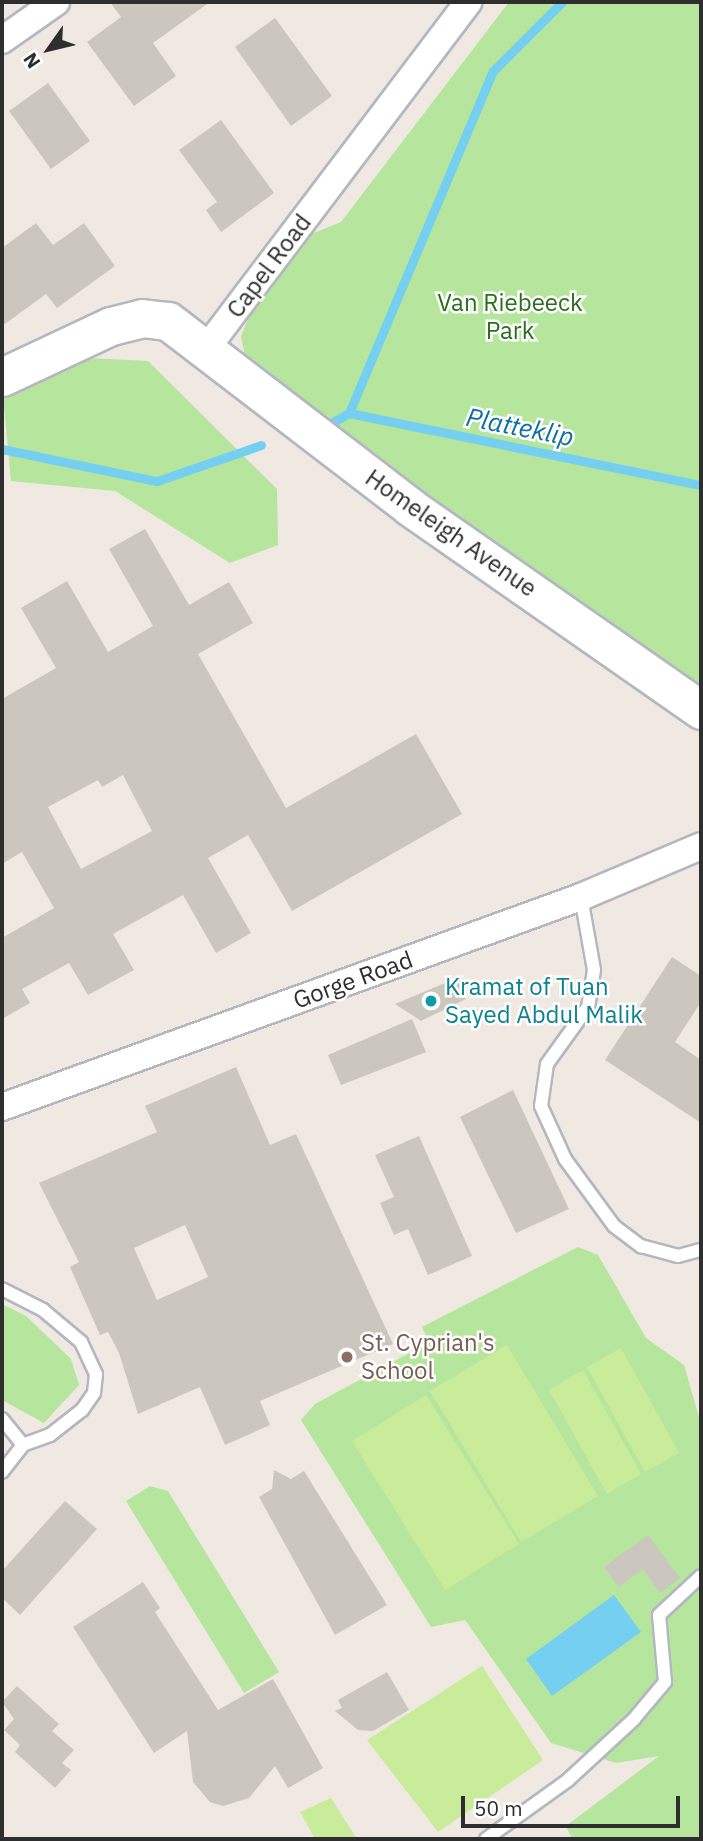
<!DOCTYPE html>
<style>
body{margin:0}
#map{position:relative;width:703px;height:1841px;overflow:hidden;background:#efe9e1;font-family:"IBM Plex Sans",sans-serif}
div>[style]{position:absolute}
[style*='--x']{left:calc(var(--x)*1px);top:calc(var(--y)*1px);width:calc(var(--w)*1px);rotate:calc(var(--a)*1deg)}
.green>*{inset:0;background:#b6e59e}
.pitch>*{inset:0;background:#c9ec9a}
.water>*{inset:0;background:#75cff0}
.stream>*{height:9px;margin:-4.5px;padding:0 4.5px;transform-origin:4.5px;border-radius:4.5px;background:#75cff0}
.building>*{inset:0;background:#cbc7bf}
.roads{filter:drop-shadow(2px 0 #b4b7c1) drop-shadow(-2px 0 #b4b7c1) drop-shadow(0 2px #b4b7c1) drop-shadow(0 -2px #b4b7c1)}
.lane>*{height:12px;margin:-6px;padding:0 6px;transform-origin:6px;border-radius:6px;background:#fff}
.street>*{height:26px;margin:-13px;padding:0 13px;transform-origin:13px;border-radius:13px;background:#fff}
.secondary>*{height:37px;margin:-18.5px;padding:0 18.5px;transform-origin:18.5px;border-radius:18.5px;background:#fff}
.dots>*{width:19px;height:19px;translate:-50% -50%;box-sizing:border-box;border:4px solid #fff;border-radius:50%}
span{translate:-50% -50%;white-space:nowrap;text-align:center;line-height:1.15;-webkit-text-stroke:5px #fff;paint-order:stroke}
.street-label{font-size:24px;color:#2e2e2e}
.park-label{font-size:24px;color:#2c6e1b}
.culture-label{font-size:24px;color:#0d838f}
.left{translate:0 -50%;text-align:left}
.education-label{font-size:24px;color:#785e54}
.water-label{font-size:26px;color:#0d6fa3;font-style:italic}
.frame{position:absolute;inset:0;border:4px solid #2e2e2e;pointer-events:none}
.north{position:absolute;left:14px;top:14px;width:70px;height:70px;-webkit-text-stroke:5px #fff;paint-order:stroke;rotate:236deg;font-size:19px;font-weight:700;line-height:28px;text-align:center;color:#2e2e2e}
.north::after{content:'';display:block;margin:auto;width:24px;height:32px;background:#2e2e2e;clip-path:polygon(50% 0,100% 100%,50% 72%,0 100%)}
.scale{position:absolute;left:461px;top:1796px;width:219px;height:32px;box-sizing:border-box;border:4px solid #2e2e2e;border-top:0;padding-left:9px;font-size:21px;line-height:24px;white-space:nowrap;color:#2e2e2e;-webkit-text-stroke:5px #fff;paint-order:stroke}
</style>
<div id="map">
<div class="green">
<div style="clip-path:polygon(509px 2px,701px 2px,701px 693px,528px 571px,245px 356px,241px 336px,249px 317px,309px 235px,341px 222px)"></div>
<div style="clip-path:polygon(68px 357px,148px 361px,277px 489px,278px 545px,230px 563px,115px 491px,11px 481px,3px 395px)"></div>
<div style="clip-path:polygon(578px 1247px,598px 1255px,646px 1338px,684px 1365px,701px 1424px,701px 1839px,572px 1839px,566px 1826px,659px 1756px,616px 1763px,551px 1743px,465px 1620px,431px 1627px,301px 1420px,315px 1404px,415px 1350px,427px 1338px,422px 1327px)"></div>
<div style="clip-path:polygon(2px 1304px,26px 1316px,71px 1359px,79px 1385px,44px 1423px,2px 1400px)"></div>
<div style="clip-path:polygon(150px 1486px,168px 1491px,279px 1672px,244px 1693px,126px 1501px)"></div>
</div>
<div class="pitch">
<div style="clip-path:polygon(507px 1345px,598px 1496px,521px 1542px,430px 1391px)"></div>
<div style="clip-path:polygon(621px 1348px,679px 1453px,645px 1472px,587px 1367px)"></div>
<div style="clip-path:polygon(583px 1370px,641px 1474px,607px 1494px,549px 1390px)"></div>
<div style="clip-path:polygon(426px 1395px,519px 1544px,445px 1590px,352px 1441px)"></div>
<div style="clip-path:polygon(482px 1666px,543px 1760px,438px 1832px,367px 1740px)"></div>
<div style="clip-path:polygon(331px 1798px,357px 1839px,315px 1839px,300px 1812px)"></div>
</div>
<div class="water">
<div style="clip-path:polygon(614px 1595px,641px 1632px,552px 1696px,526px 1659px)"></div>
</div>
<div class="stream">
<div style="--x:349;--y:413;--w:371;--a:-67.2"></div>
<div style="--x:493;--y:71;--w:98;--a:-45"></div>
<div style="--x:333;--y:422;--w:18;--a:-29"></div>
<div style="--x:349;--y:413;--w:359;--a:11.6"></div>
<div style="--x:2;--y:449;--w:158;--a:11.7"></div>
<div style="--x:157;--y:481;--w:110;--a:-19.1"></div>
</div>
<div class="building">
<div style="clip-path:polygon(110px 2px,210px 2px,153px 43px,176px 76px,134px 106px,87px 42px,121px 17px)"></div>
<div style="clip-path:polygon(275px 18px,332px 96px,291px 126px,235px 47px)"></div>
<div style="clip-path:polygon(48px 83px,90px 141px,51px 169px,9px 111px)"></div>
<div style="clip-path:polygon(221px 120px,274px 193px,221px 232px,206px 210px,217px 202px,179px 150px)"></div>
<div style="clip-path:polygon(36px 223px,53px 245px,84px 223px,115px 266px,57px 308px,46px 294px,2px 326px,2px 248px)"></div>
<div style="clip-path:polygon(evenodd,145px 529px,189px 605px,229px 582px,253px 623px,198px 654px,286px 808px,416px 734px,462px 814px,292px 911px,248px 835px,208px 858px,251px 933px,216px 953px,183px 895px,113px 934px,134px 970px,88px 995px,69px 963px,22px 989px,30px 1003px,2px 1019px,2px 938px,54px 908px,22px 852px,2px 864px,2px 699px,56px 668px,21px 608px,67px 581px,108px 652px,153px 626px,109px 549px,145px 529px,123px 775px,152px 831px,81px 869px,48px 807px,98px 780px,102px 787px,123px 775px)"></div>
<div style="clip-path:polygon(672px 957px,701px 976px,701px 1002px,675px 1042px,701px 1060px,701px 1123px,605px 1060px)"></div>
<div style="clip-path:polygon(457px 978px,466px 999px,421px 1021px,395px 1004px)"></div>
<div style="clip-path:polygon(412px 1019px,426px 1052px,341px 1085px,328px 1055px)"></div>
<div style="clip-path:polygon(evenodd,236px 1067px,270px 1145px,296px 1134px,393px 1344px,260px 1401px,270px 1425px,225px 1445px,200px 1387px,138px 1414px,119px 1353px,108px 1332px,100px 1335px,70px 1267px,79px 1262px,39px 1183px,157px 1132px,145px 1106px,236px 1067px,185px 1225px,208px 1277px,157px 1300px,134px 1248px,185px 1225px)"></div>
<div style="clip-path:polygon(513px 1090px,569px 1209px,516px 1233px,460px 1117px)"></div>
<div style="clip-path:polygon(419px 1136px,472px 1256px,428px 1275px,408px 1229px,394px 1235px,380px 1203px,394px 1197px,375px 1155px)"></div>
<div style="clip-path:polygon(274px 1470px,291px 1479px,304px 1471px,387px 1605px,335px 1635px,259px 1497px,272px 1489px)"></div>
<div style="clip-path:polygon(65px 1501px,97px 1529px,20px 1615px,2px 1598px,2px 1571px)"></div>
<div style="clip-path:polygon(648px 1535px,680px 1578px,660px 1593px,643px 1569px,619px 1587px,604px 1567px)"></div>
<div style="clip-path:polygon(143px 1582px,160px 1608px,155px 1612px,218px 1710px,273px 1679px,323px 1768px,288px 1788px,275px 1766px,249px 1798px,223px 1806px,210px 1802px,193px 1782px,187px 1731px,154px 1753px,73px 1627px)"></div>
<div style="clip-path:polygon(387px 1672px,409px 1710px,373px 1731px,358px 1730px,335px 1711px,342px 1708px,338px 1700px)"></div>
<div style="clip-path:polygon(17px 1686px,59px 1724px,52px 1731px,74px 1750px,62px 1763px,71px 1770px,55px 1788px,15px 1752px,20px 1745px,4px 1730px,14px 1719px,2px 1702px)"></div>
</div>
<div class="roads">
<div class="lane">
<div style="--x:581;--y:897;--w:74;--a:79.9"></div>
<div style="--x:594;--y:970;--w:37;--a:99"></div>
<div style="--x:588;--y:1007;--w:70;--a:125.7"></div>
<div style="--x:547;--y:1064;--w:42;--a:98.1"></div>
<div style="--x:541;--y:1106;--w:58;--a:65.6"></div>
<div style="--x:565;--y:1159;--w:83;--a:53.8"></div>
<div style="--x:614;--y:1226;--w:34;--a:37"></div>
<div style="--x:641;--y:1246;--w:38;--a:15"></div>
<div style="--x:678;--y:1256;--w:24;--a:-15"></div>
<div style="--x:2;--y:1289;--w:46;--a:27.1"></div>
<div style="--x:43;--y:1310;--w:50;--a:40.1"></div>
<div style="--x:81;--y:1342;--w:35;--a:65"></div>
<div style="--x:96;--y:1374;--w:19;--a:96"></div>
<div style="--x:94;--y:1393;--w:21;--a:125"></div>
<div style="--x:82;--y:1410;--w:41;--a:142"></div>
<div style="--x:50;--y:1435;--w:29;--a:160"></div>
<div style="--x:23;--y:1445;--w:34;--a:128"></div>
<div style="--x:2;--y:1419;--w:33;--a:51"></div>
<div style="--x:486;--y:1839;--w:101;--a:-35.7"></div>
<div style="--x:568;--y:1780;--w:90;--a:-42.7"></div>
<div style="--x:634;--y:1719;--w:48;--a:-50"></div>
<div style="--x:665;--y:1682;--w:67;--a:-95.1"></div>
<div style="--x:659;--y:1615;--w:57;--a:-42.9"></div>
</div>
<div class="street">
<div style="--x:2;--y:40;--w:66;--a:-35.1"></div>
<div style="--x:206;--y:349;--w:435;--a:-52.9"></div>
<div style="--x:2;--y:1107;--w:616;--a:-19.94"></div>
<div style="--x:581;--y:897;--w:130;--a:-23"></div>
</div>
<div class="secondary">
<div style="--x:2;--y:377;--w:120;--a:-25.1"></div>
<div style="--x:111;--y:326;--w:32;--a:-14"></div>
<div style="--x:142;--y:318;--w:26;--a:7"></div>
<div style="--x:168;--y:321;--w:305;--a:37.5"></div>
<div style="--x:410;--y:507;--w:355;--a:34.9"></div>
</div>
</div>
<div class="dots">
<div style="left:431px;top:1001px;background:#0f9aa8"></div>
<div style="left:347px;top:1357px;background:#8d6e63"></div>
</div>
<div class="street-label">
<span style="left:269px;top:266px;rotate:-53deg">Capel Road</span>
<span style="left:451px;top:533px;rotate:35deg">Homeleigh Avenue</span>
<span style="left:353px;top:980px;rotate:-20deg">Gorge Road</span>
</div>
<div class="park-label">
<span style="left:510px;top:317px">Van Riebeeck<br>Park</span>
</div>
<div class="culture-label">
<span class="left" style="left:445px;top:1001px">Kramat of Tuan<br>Sayed Abdul Malik</span>
</div>
<div class="education-label">
<span class="left" style="left:361px;top:1357px">St. Cyprian's<br>School</span>
</div>
<div class="water-label">
<span style="left:520px;top:427px;rotate:11deg">Platteklip</span>
</div>
<div class="frame"></div>
<div class="north">N</div>
<div class="scale">50 m</div>
</div>
